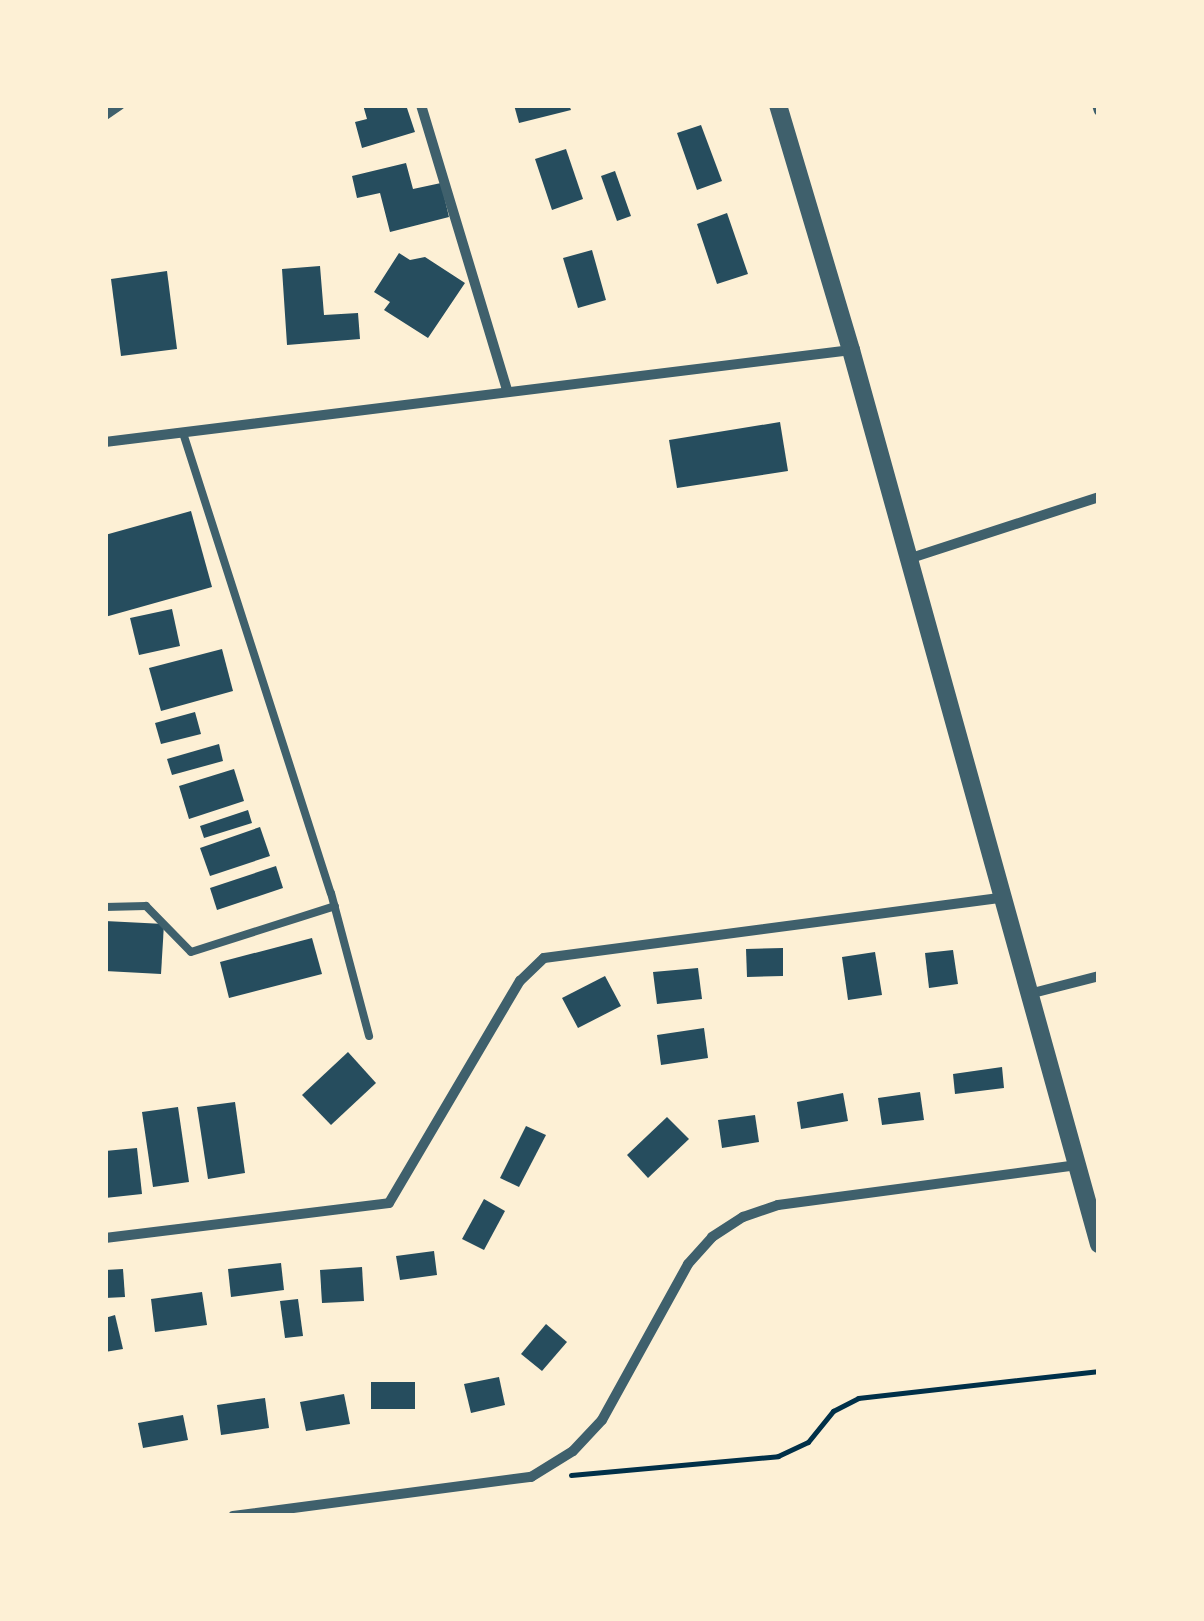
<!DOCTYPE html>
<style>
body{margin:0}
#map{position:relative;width:1204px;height:1621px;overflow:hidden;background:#fdf0d5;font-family:"Archivo Narrow",sans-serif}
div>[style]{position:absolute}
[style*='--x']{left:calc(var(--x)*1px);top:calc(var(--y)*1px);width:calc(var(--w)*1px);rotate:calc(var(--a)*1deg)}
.building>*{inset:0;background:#264d5e}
.path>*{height:5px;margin:-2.5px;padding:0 2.5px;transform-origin:2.5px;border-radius:2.5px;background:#003049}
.service>*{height:8px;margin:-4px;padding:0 4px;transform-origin:4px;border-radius:4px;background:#3f606c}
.minor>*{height:10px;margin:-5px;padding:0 5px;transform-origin:5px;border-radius:5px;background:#3f606c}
.tertiary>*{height:18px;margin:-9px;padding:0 9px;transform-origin:9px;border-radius:9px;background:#3f606c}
span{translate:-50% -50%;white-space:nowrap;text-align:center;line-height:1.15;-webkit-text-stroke:8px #fdf0d5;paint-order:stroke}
.frame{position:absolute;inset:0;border:108px solid #fdf0d5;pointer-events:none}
</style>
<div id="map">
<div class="building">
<div style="clip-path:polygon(363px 105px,406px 105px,415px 132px,362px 148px,355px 122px,367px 119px)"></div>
<div style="clip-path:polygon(514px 105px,569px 105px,571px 110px,519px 123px)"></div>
<div style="clip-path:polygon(701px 125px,722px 181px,697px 190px,677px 133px)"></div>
<div style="clip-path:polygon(566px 149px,583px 199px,552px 210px,535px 159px)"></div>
<div style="clip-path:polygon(406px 163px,413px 189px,441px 183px,449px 217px,390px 232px,380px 193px,357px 198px,352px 176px)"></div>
<div style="clip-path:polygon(615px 171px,631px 216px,617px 221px,601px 176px)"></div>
<div style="clip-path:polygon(727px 213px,748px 274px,717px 284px,697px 224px)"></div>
<div style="clip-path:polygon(592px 250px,606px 300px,578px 308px,563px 258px)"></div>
<div style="clip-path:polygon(399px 253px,410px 260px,425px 257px,465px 283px,428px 338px,384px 310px,390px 302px,374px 292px)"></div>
<div style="clip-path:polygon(320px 266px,324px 315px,358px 313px,360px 339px,287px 345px,282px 269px)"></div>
<div style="clip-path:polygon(167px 271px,177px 349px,121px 356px,111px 279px)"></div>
<div style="clip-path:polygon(780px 422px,788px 471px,677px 488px,669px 440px)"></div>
<div style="clip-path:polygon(191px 511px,212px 587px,105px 617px,105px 535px)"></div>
<div style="clip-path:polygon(172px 609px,180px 646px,139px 655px,130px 618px)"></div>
<div style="clip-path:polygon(222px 649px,233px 691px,161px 711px,149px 668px)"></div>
<div style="clip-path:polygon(195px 712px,201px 734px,161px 744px,155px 723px)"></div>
<div style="clip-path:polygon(219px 744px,223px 761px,172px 775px,167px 759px)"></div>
<div style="clip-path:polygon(234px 769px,244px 801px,189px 819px,179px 786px)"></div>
<div style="clip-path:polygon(248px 810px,252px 823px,204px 838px,200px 826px)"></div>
<div style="clip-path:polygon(260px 827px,270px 856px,210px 876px,200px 848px)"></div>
<div style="clip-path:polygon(276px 866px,283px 888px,217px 910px,210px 888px)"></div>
<div style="clip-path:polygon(105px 921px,164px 924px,161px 974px,105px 971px)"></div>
<div style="clip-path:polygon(312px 938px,322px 974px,229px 998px,220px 962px)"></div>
<div style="clip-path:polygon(783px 948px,783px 976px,747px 977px,746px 949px)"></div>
<div style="clip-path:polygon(953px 950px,958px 984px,929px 988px,925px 953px)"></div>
<div style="clip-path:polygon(875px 952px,882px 995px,848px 1000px,842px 957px)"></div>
<div style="clip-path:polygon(698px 968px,702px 999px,657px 1004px,653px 972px)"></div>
<div style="clip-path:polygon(605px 976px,621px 1006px,578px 1028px,562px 998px)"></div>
<div style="clip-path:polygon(704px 1028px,708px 1058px,661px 1065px,657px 1035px)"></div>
<div style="clip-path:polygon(348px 1052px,376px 1083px,331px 1125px,302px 1095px)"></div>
<div style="clip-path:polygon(1002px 1067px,1004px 1088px,955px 1094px,953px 1074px)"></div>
<div style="clip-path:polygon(920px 1092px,924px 1120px,882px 1125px,878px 1098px)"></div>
<div style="clip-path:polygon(843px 1093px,848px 1121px,801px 1129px,797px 1102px)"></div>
<div style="clip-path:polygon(235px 1102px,245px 1173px,208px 1179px,197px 1107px)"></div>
<div style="clip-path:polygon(178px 1107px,189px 1182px,153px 1187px,142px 1112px)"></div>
<div style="clip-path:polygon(755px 1115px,759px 1142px,722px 1148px,718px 1120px)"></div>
<div style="clip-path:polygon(667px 1117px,689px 1139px,648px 1178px,627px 1155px)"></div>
<div style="clip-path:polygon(526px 1126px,546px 1135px,519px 1187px,500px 1178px)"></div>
<div style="clip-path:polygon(137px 1148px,142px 1194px,105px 1198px,105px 1151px)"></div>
<div style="clip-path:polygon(484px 1199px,505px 1211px,484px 1250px,462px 1239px)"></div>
<div style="clip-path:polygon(434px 1251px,437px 1275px,400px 1280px,396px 1256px)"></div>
<div style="clip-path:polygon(281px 1263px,284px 1290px,231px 1297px,228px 1269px)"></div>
<div style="clip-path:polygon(362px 1267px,364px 1301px,322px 1303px,320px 1270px)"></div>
<div style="clip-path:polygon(123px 1269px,125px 1297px,105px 1298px,105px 1270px)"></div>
<div style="clip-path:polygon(202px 1292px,207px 1325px,155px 1332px,151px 1299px)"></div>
<div style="clip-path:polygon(298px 1299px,303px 1336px,285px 1338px,280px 1301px)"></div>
<div style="clip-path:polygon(115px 1315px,123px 1349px,105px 1352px,105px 1318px)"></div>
<div style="clip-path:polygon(546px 1324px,567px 1342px,542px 1371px,521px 1354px)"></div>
<div style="clip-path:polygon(499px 1377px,505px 1405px,471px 1413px,464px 1384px)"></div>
<div style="clip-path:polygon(371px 1382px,415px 1382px,415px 1409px,371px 1409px)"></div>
<div style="clip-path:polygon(344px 1394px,350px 1424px,306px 1431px,300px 1402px)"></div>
<div style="clip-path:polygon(265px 1398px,269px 1428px,221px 1435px,217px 1405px)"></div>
<div style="clip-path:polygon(183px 1415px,188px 1440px,143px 1448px,138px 1423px)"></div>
</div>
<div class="path">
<div style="--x:571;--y:1475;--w:208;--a:-5.2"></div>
<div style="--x:778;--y:1456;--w:33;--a:-25"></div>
<div style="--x:808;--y:1442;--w:40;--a:-51"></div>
<div style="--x:833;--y:1411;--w:28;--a:-27"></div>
<div style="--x:858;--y:1398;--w:243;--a:-6.4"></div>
</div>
<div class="service">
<div style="--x:183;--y:433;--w:483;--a:72.2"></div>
<div style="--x:331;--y:893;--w:148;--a:75.1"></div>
<div style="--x:105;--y:907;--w:41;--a:-1.4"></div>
<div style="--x:146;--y:906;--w:64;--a:45.6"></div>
<div style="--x:191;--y:952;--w:151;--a:-17.7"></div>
</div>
<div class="minor">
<div style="--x:421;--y:105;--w:297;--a:73.2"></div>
<div style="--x:1097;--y:105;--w:6;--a:72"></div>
<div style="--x:105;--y:115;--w:18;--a:-34"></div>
<div style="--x:105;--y:442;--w:752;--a:-7.03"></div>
<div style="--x:908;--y:559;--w:201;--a:-18"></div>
<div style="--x:1029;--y:994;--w:72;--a:-14.4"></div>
<div style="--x:105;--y:1238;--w:286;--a:-7"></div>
<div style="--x:389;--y:1203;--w:258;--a:-59.5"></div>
<div style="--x:520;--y:981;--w:33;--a:-44"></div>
<div style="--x:544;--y:958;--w:461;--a:-7.5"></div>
<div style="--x:233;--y:1516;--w:301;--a:-7.5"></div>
<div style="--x:531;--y:1477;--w:49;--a:-31.8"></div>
<div style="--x:573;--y:1451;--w:42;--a:-46.9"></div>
<div style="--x:602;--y:1420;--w:178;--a:-61.1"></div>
<div style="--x:688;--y:1264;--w:36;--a:-48"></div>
<div style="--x:712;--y:1237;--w:37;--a:-33"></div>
<div style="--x:743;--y:1217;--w:37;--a:-19"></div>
<div style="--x:778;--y:1205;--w:304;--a:-7.6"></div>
</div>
<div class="tertiary">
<div style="--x:778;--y:105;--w:256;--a:73.4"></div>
<div style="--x:851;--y:350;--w:928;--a:74.5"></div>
</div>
<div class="frame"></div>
</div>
